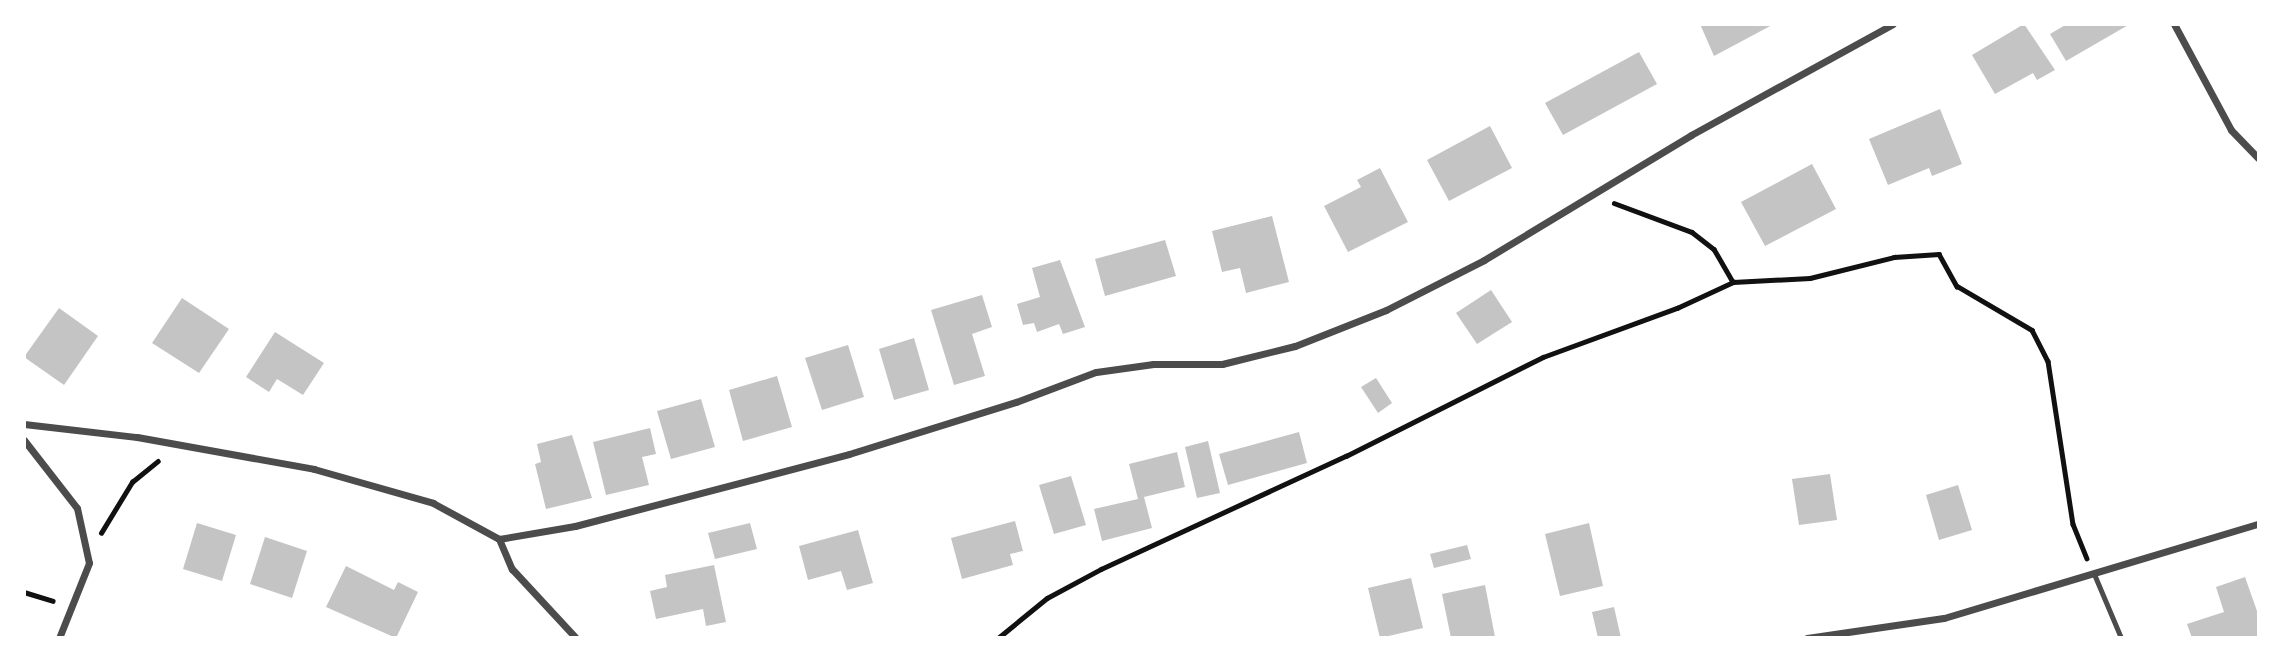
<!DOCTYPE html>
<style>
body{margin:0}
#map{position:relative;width:2283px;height:662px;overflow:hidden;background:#fff;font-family:"DM Sans",sans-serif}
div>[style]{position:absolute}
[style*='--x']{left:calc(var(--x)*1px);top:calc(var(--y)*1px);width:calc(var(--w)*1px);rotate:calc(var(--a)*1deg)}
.building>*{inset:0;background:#c4c4c4}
.path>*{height:4.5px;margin:-2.25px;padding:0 2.25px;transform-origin:2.25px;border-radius:2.25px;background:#111}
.service>*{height:5px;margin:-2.5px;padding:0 2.5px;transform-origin:2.5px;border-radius:2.5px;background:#4c4c4c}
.minor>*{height:7px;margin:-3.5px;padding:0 3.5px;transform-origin:3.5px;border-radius:3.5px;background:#4c4c4c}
span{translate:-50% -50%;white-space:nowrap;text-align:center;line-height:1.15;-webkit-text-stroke:7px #fff;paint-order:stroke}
.frame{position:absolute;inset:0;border:26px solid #fff;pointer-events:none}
</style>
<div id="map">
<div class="building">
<div style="clip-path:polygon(1700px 24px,1774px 24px,1714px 56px)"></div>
<div style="clip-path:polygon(2024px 24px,2055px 70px,2037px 80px,2033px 73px,1995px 94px,1972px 55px)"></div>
<div style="clip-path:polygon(2067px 24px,2130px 24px,2066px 61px,2050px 34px)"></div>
<div style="clip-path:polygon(1639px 52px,1657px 84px,1563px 135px,1545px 103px)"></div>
<div style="clip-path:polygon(1940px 109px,1962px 164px,1932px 176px,1929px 168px,1888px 185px,1869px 139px)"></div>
<div style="clip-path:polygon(1490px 126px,1512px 168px,1449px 201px,1427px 160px)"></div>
<div style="clip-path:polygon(1812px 164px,1836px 209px,1765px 246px,1741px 202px)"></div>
<div style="clip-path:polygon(1380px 168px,1408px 222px,1348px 252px,1324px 206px,1361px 187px,1357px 180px)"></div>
<div style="clip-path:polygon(1272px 216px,1289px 282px,1246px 293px,1240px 268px,1222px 272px,1212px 231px)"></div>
<div style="clip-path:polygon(1165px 240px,1176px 276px,1105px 296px,1095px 259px)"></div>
<div style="clip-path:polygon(1060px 260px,1085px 327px,1063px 334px,1059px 324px,1037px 332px,1034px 323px,1023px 325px,1017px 304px,1040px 297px,1032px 268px)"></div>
<div style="clip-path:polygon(1491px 290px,1512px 322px,1477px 344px,1456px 313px)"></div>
<div style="clip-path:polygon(982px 295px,992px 327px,972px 334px,985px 376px,954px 385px,931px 310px)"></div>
<div style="clip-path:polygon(182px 298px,229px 329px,199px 373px,152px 343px)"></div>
<div style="clip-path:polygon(59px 308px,98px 336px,64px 385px,24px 357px)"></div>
<div style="clip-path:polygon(275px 332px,324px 363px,303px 395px,277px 379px,269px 392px,246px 377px)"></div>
<div style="clip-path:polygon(914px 338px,929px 390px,894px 400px,879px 349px)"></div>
<div style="clip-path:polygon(848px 345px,864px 397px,822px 410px,805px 358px)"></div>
<div style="clip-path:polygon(777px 376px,792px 427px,743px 441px,729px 390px)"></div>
<div style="clip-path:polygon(1376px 378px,1392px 403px,1378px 413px,1361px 387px)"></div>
<div style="clip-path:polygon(701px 399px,715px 447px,671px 459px,657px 411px)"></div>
<div style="clip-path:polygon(650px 428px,656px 454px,642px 457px,649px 485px,606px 495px,593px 442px)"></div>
<div style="clip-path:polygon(1299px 432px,1307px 463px,1228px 485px,1219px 454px)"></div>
<div style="clip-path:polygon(572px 435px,592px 498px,546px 509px,535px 464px,541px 462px,537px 444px)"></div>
<div style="clip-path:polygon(1208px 441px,1220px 493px,1197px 498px,1185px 447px)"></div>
<div style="clip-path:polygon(1177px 452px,1185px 487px,1144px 497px,1152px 528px,1102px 541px,1094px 509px,1138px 499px,1129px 464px)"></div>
<div style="clip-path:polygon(1830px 474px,1837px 520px,1799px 525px,1792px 479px)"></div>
<div style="clip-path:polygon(1071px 476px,1086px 525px,1054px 534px,1039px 485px)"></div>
<div style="clip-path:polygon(1958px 485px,1972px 530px,1939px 540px,1926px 495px)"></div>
<div style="clip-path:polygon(1015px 521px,1023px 551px,1010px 554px,1013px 565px,962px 579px,951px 538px)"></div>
<div style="clip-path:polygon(197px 523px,236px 535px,222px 581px,183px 569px)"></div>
<div style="clip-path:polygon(750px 523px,757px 549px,715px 559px,708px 533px)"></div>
<div style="clip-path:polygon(1589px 523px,1603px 586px,1560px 596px,1545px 534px)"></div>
<div style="clip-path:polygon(858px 530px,873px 583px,847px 590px,841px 571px,808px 580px,799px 546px)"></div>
<div style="clip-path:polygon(265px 537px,307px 551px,292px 598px,250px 584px)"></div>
<div style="clip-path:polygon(1467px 545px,1471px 559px,1434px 568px,1430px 554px)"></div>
<div style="clip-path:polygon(714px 565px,726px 622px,706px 626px,703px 609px,656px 619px,650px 591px,667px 587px,665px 575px)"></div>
<div style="clip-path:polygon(346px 566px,394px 590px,398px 582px,418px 592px,396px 638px,326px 607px)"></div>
<div style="clip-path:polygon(2245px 577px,2257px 611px,2258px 638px,2192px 638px,2187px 624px,2224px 612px,2216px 587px)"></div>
<div style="clip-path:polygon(1411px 578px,1423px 628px,1380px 638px,1368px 588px)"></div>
<div style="clip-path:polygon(1485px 585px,1495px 637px,1451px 638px,1442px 594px)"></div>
<div style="clip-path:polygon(1614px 607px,1621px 638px,1598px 638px,1592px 612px)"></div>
</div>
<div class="path">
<div style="--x:1614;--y:203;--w:83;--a:20.4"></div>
<div style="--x:1692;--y:232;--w:28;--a:38"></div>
<div style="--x:1714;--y:249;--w:38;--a:60"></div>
<div style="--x:101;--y:533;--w:60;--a:-58.7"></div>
<div style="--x:132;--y:482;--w:33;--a:-39"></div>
<div style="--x:24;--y:592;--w:30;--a:17"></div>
<div style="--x:998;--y:638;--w:63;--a:-39.2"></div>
<div style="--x:1047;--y:598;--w:61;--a:-28.2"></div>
<div style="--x:1101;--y:569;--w:270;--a:-24.8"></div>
<div style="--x:1346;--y:456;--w:220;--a:-26.7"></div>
<div style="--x:1543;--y:357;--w:143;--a:-20.1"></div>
<div style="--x:1677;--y:308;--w:62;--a:-24.9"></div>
<div style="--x:1733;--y:282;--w:77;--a:-3"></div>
<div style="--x:1810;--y:278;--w:87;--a:-14"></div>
<div style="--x:1894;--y:257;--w:45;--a:-3.8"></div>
<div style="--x:1939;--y:254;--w:37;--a:61"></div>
<div style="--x:1957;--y:286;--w:87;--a:30.4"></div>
<div style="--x:2032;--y:330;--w:35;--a:63"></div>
<div style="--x:2048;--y:361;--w:165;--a:81.3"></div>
<div style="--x:2073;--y:524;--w:37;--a:68"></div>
</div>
<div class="service">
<div style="--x:2094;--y:574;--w:69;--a:67.1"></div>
</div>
<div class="minor">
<div style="--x:2174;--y:24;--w:120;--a:61.7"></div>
<div style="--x:2231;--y:130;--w:39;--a:46"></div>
<div style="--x:24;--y:424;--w:114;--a:6.6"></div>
<div style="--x:137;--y:437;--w:180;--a:10.2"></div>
<div style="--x:314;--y:469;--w:124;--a:15.9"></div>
<div style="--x:433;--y:503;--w:75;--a:28.6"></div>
<div style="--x:24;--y:440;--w:86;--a:52.1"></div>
<div style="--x:77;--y:508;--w:56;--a:77.7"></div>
<div style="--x:89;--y:563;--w:81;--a:111.8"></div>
<div style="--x:499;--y:539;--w:77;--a:-9.7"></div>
<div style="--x:575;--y:526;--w:283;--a:-14.7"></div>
<div style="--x:849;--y:454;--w:175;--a:-17.3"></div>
<div style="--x:1016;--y:402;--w:85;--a:-20.6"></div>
<div style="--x:1096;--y:372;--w:58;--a:-8"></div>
<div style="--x:1153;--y:364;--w:69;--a:0"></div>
<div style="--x:1222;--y:364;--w:75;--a:-13.9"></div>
<div style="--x:1295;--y:346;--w:98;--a:-21.6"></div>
<div style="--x:1386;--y:310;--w:110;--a:-27"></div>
<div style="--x:1484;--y:260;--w:242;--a:-31.1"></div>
<div style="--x:1691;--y:135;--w:230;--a:-28.8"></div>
<div style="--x:499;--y:539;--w:33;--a:67"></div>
<div style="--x:512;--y:569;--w:94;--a:47.2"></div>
<div style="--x:1807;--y:638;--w:138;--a:-8.3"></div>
<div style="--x:1944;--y:618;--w:328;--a:-16.7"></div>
</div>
<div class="frame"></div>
</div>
